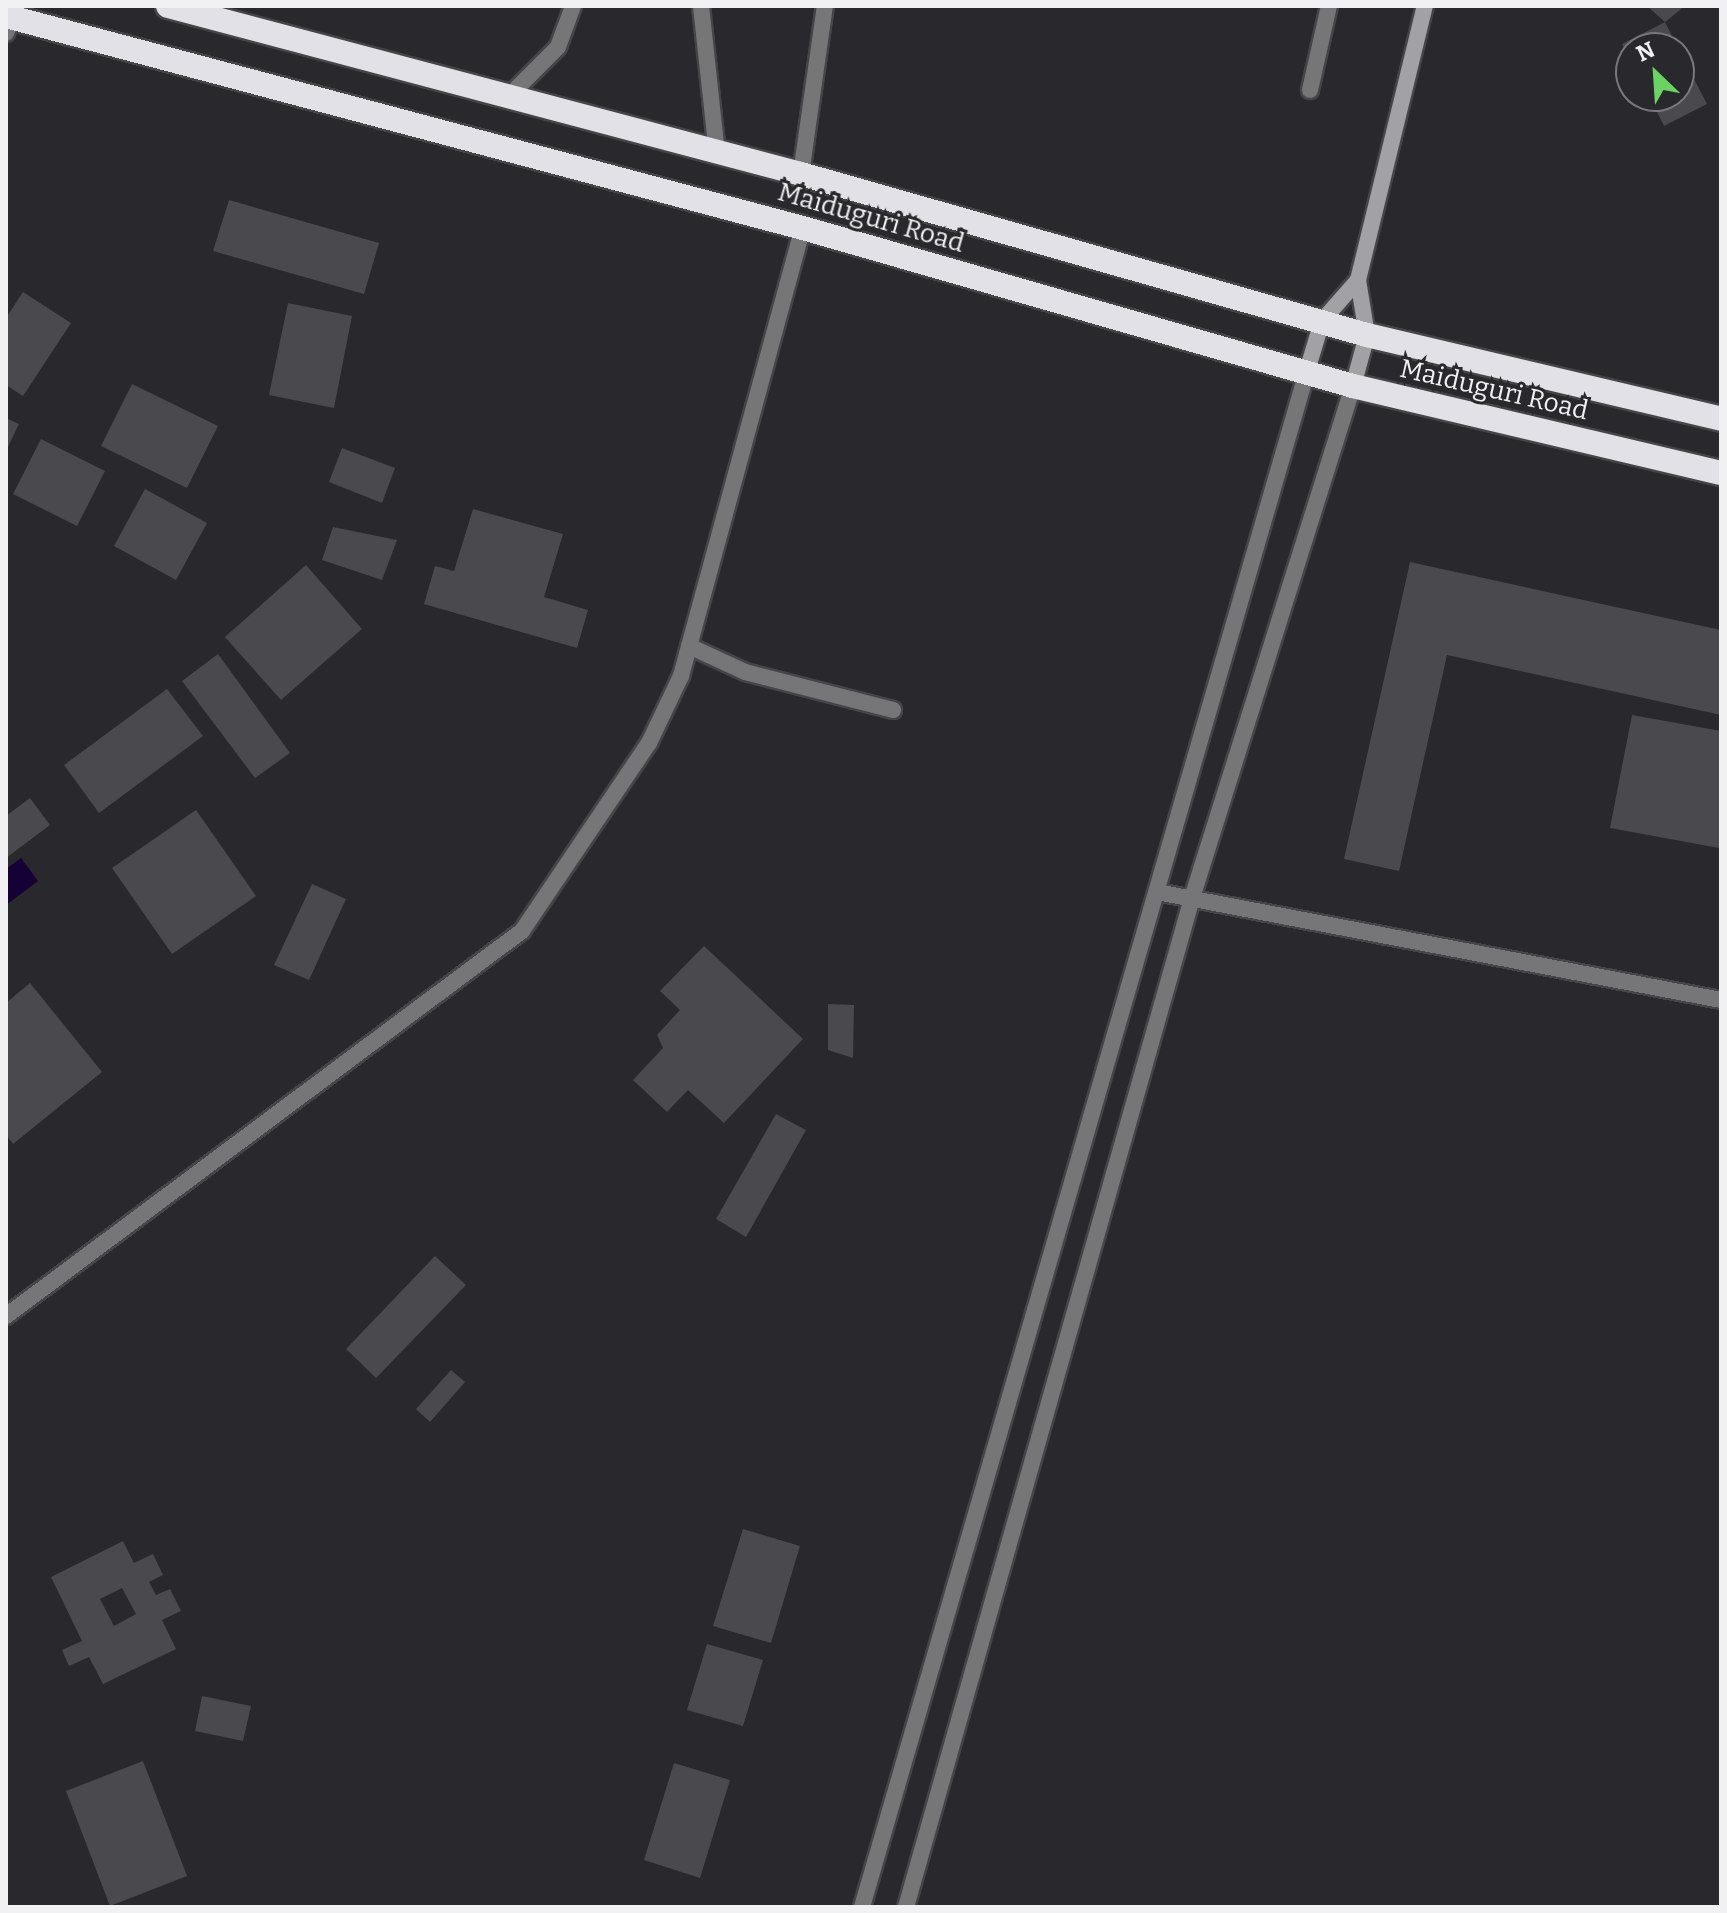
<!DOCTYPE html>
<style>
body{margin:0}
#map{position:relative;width:1727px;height:1913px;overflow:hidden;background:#29282d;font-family:Bitter,serif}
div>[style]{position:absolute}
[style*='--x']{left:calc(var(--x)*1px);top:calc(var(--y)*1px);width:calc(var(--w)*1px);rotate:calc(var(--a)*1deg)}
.water>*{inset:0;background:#150136}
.building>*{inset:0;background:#4a494e}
.roads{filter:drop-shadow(2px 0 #454449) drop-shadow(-2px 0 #454449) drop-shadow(0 2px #454449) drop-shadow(0 -2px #454449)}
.lane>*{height:16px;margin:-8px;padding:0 8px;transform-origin:8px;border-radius:8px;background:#767578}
.street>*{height:16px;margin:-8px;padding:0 8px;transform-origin:8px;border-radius:8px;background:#767578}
.secondary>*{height:16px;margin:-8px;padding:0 8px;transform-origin:8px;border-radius:8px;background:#a2a1a5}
.highway>*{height:24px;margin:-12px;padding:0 12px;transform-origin:12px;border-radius:12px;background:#e2e1e8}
span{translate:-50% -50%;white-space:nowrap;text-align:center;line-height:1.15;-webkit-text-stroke:6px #29282d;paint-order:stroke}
.street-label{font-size:26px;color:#f1f1f4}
.frame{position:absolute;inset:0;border:8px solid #f1f1f4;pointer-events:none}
.north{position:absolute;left:1615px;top:32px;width:80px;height:80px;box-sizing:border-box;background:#29282d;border:2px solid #79787d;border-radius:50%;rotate:335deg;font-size:22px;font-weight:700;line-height:32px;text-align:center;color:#f1f1f4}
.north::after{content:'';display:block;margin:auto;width:28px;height:36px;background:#6ad363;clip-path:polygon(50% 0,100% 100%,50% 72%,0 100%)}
</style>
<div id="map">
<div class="water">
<div style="clip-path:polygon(21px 858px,38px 881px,6px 905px,6px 869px)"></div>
</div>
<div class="building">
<div style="clip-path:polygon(1647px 6px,1685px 6px,1665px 22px)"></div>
<div style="clip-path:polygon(1665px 22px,1678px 48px,1631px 48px,1631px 62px,1622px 44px)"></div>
<div style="clip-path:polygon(1679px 50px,1707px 104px,1664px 126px,1649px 96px,1679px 96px)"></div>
<div style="clip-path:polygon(229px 200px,379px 243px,364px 294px,213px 251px)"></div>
<div style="clip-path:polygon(23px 292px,71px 323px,23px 396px,6px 385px,6px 318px)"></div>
<div style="clip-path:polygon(288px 303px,352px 316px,334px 408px,269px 395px)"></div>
<div style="clip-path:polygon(132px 384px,218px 426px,187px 488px,101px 446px)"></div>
<div style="clip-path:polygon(6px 418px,19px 424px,6px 451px)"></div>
<div style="clip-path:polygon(41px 439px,105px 471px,77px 526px,13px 494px)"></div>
<div style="clip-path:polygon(342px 448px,395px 468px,382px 503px,329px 482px)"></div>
<div style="clip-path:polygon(145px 489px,207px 523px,176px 580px,114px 546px)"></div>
<div style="clip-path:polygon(473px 509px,563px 534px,544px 597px,588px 610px,577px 648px,424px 604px,435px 566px,454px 571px)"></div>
<div style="clip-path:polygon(333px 527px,397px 540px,382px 580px,322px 560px)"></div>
<div style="clip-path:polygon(1410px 562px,1721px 630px,1721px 715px,1447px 655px,1399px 871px,1344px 859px)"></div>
<div style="clip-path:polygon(306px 565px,362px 629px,281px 700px,225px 637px)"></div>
<div style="clip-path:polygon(218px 654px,290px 753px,255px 778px,182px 681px)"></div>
<div style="clip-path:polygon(167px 689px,203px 736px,99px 813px,64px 765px)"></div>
<div style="clip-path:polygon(1632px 715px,1721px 731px,1719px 848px,1610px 828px)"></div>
<div style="clip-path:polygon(30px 798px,50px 825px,6px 858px,6px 816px)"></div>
<div style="clip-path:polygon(196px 810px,256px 896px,172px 954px,112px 868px)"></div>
<div style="clip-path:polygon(312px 884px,346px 899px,309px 980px,274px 965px)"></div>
<div style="clip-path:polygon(704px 946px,803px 1039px,724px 1123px,688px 1090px,667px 1112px,633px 1080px,663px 1048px,657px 1035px,680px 1010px,660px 991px)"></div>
<div style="clip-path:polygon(30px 983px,102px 1072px,13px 1144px,6px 1135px,6px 1003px)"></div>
<div style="clip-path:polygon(828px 1004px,854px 1005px,853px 1058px,828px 1050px)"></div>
<div style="clip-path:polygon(776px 1114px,806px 1130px,746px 1237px,716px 1219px)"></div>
<div style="clip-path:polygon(435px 1256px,466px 1285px,376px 1378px,346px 1349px)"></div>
<div style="clip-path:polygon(451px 1370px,465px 1382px,430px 1422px,416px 1409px)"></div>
<div style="clip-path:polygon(743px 1529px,800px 1546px,771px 1643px,713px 1626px)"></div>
<div style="clip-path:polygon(evenodd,123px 1541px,134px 1563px,153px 1554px,163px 1575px,149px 1582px,156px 1595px,170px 1589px,181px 1611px,162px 1620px,176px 1649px,103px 1684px,89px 1657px,69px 1666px,62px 1650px,82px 1641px,51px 1577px,123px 1541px,122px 1588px,136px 1614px,114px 1626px,100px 1599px,122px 1588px)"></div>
<div style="clip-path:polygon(707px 1644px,763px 1660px,743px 1726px,687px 1710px)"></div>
<div style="clip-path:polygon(202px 1696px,251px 1706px,243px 1741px,195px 1731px)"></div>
<div style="clip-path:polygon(143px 1761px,187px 1876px,110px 1906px,66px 1791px)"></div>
<div style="clip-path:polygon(674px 1763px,730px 1780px,700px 1878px,644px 1860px)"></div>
</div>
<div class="roads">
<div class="lane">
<div style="--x:701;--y:6;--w:148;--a:83.8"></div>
<div style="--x:507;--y:98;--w:72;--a:-45"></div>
<div style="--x:558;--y:47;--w:44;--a:-69.9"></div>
<div style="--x:689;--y:646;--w:62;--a:24.9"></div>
<div style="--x:745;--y:672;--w:153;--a:14.4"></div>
</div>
<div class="street">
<div style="--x:6;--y:33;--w:30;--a:-66"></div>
<div style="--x:1310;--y:90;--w:86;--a:-77.3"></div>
<div style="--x:801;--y:174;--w:170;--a:-81.9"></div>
<div style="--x:1157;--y:892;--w:574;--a:10.84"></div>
<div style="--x:6;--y:1316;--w:644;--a:-36.73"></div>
<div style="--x:522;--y:931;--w:227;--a:-56"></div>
<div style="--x:649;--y:743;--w:74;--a:-64.5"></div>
<div style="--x:681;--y:676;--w:464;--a:-74.8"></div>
<div style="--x:862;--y:1907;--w:1599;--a:-73.84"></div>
<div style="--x:906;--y:1907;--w:1049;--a:-74.17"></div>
<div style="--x:1192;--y:898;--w:537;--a:-72.54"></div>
</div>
<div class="secondary">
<div style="--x:1307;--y:371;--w:52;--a:-73.3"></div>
<div style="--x:1322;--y:321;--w:55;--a:-48.7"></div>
<div style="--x:1353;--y:386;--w:53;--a:-74.6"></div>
<div style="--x:1367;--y:335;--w:56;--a:-99.3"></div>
<div style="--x:1358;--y:280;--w:282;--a:-76.3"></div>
</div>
<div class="highway">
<div style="--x:168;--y:6;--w:655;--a:14.86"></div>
<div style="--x:801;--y:174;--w:588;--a:15.88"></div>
<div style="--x:1367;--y:335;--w:364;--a:13.3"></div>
<div style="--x:6;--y:16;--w:825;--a:14.9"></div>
<div style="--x:803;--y:228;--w:572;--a:16.03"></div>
<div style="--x:1353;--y:386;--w:378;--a:13.3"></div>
</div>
</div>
<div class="street-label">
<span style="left:871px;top:218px;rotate:16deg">Maiduguri Road</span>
<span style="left:1494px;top:390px;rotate:13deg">Maiduguri Road</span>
</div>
<div class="frame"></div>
<div class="north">N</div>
</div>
